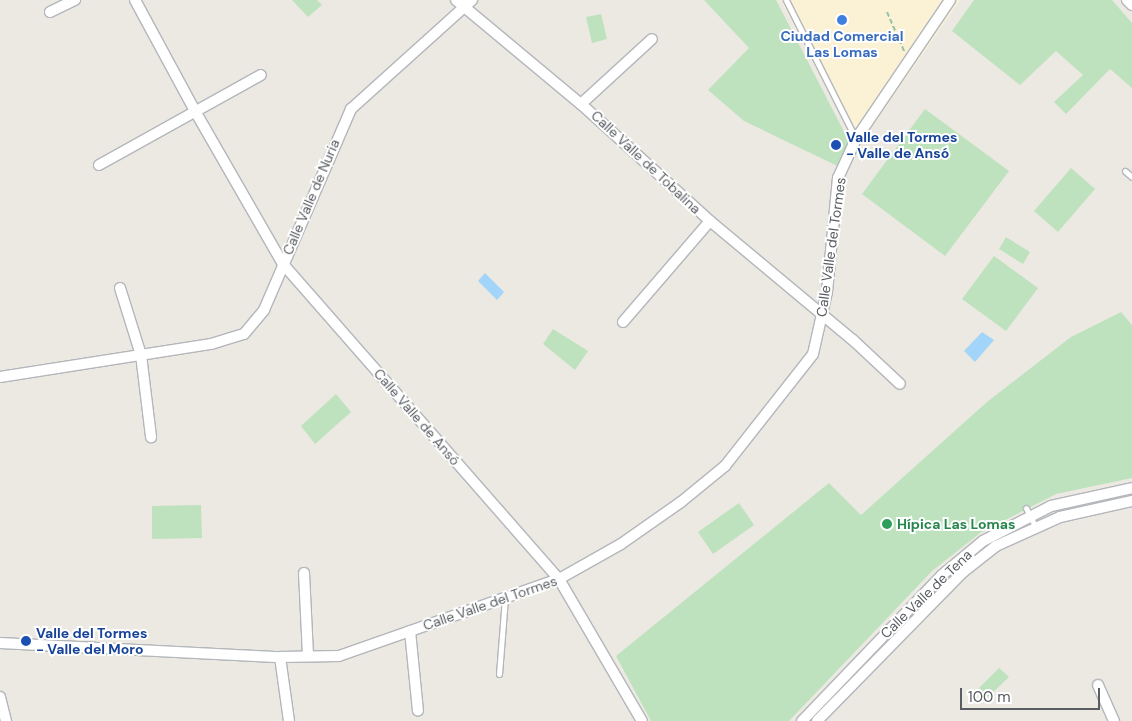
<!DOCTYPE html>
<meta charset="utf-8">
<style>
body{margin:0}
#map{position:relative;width:1132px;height:721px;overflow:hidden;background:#ebe9e1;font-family:"DM Sans",sans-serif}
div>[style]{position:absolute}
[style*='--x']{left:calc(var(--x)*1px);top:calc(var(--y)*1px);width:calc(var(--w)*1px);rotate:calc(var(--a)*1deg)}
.commercial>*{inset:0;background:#fbf2d6}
.green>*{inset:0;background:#bee2be}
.water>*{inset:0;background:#a3d4f9}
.path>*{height:2px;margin-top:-1px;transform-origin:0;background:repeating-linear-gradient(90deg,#98c2a4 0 5px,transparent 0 7.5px)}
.roads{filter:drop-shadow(1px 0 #b3b6bb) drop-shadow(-1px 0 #b3b6bb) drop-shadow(0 1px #b3b6bb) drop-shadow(0 -1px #b3b6bb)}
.service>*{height:5px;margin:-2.5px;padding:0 2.5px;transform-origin:2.5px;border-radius:2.5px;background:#fff}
.minor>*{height:10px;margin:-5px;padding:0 5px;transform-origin:5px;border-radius:5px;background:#fff}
.dots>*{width:14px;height:14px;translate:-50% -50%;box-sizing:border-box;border:2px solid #fff;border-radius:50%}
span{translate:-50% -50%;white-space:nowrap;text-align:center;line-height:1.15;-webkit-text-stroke:4px #fff;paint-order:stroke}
.shop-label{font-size:14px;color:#366cbe;font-weight:700}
.transit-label{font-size:14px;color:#164399;font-weight:700}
.left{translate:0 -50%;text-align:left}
.street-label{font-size:14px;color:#595d61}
.leisure-label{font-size:14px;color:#27864d;font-weight:700}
.scale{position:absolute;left:960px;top:688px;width:140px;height:22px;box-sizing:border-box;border:2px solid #595d61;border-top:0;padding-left:6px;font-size:15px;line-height:18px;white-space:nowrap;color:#595d61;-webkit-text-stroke:4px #fff;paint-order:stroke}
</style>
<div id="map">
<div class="commercial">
<div style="clip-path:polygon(781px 0,960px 0,857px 149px)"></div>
</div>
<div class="green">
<div style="clip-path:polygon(292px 0,317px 0,322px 5px,308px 17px)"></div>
<div style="clip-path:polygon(704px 0,776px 0,854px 151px,848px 171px,744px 121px,708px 90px,749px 48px)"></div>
<div style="clip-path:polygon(974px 0,1112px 0,1132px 23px,1132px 88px,1110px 69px,1066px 114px,1054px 102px,1083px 75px,1056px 51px,1020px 85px,952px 31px)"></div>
<div style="clip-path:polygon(601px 14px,607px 39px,592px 43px,586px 17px)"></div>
<div style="clip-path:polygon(925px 109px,1009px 171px,945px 256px,862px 194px)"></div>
<div style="clip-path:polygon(1071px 168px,1095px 189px,1058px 232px,1034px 211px)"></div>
<div style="clip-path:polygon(1006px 237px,1030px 252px,1023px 264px,999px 249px)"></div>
<div style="clip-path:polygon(994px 256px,1038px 288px,1006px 331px,962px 299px)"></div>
<div style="clip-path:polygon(1121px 312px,1132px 325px,1132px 478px,1056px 494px,980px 533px,932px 571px,789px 721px,651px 721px,616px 656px,829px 483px,861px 515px,987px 402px,1071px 337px)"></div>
<div style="clip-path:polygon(553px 329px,588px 351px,575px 370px,543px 344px)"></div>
<div style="clip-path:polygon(336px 394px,351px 412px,315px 444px,301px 426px)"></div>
<div style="clip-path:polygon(739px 503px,754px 525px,713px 554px,698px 532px)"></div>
<div style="clip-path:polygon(201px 505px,202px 538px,152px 539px,152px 506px)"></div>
<div style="clip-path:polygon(999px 668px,1009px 677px,988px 697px,979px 688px)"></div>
</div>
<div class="water">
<div style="clip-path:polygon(485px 273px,504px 292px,497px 300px,478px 281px)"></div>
<div style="clip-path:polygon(982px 332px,994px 340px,975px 362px,964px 351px)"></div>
</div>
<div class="path">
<div style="--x:887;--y:12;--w:43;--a:66.4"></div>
</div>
<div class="roads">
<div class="service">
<div style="--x:786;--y:0;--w:156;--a:63.3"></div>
<div style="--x:1125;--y:171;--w:9;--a:41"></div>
<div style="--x:1026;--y:508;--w:20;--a:63"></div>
<div style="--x:499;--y:674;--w:77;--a:-85.5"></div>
</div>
<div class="minor">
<div style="--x:135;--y:0;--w:126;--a:61.6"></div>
<div style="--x:195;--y:111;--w:177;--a:60.1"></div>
<div style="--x:283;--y:264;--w:419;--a:48.8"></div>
<div style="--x:559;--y:579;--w:164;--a:59.7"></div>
<div style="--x:456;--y:0;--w:163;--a:39.8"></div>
<div style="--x:581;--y:104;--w:174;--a:42.2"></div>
<div style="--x:710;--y:221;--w:186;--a:39.8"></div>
<div style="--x:853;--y:340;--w:64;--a:43.1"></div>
<div style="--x:1127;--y:0;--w:7;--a:45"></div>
<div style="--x:50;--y:12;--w:28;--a:-26"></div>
<div style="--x:581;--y:104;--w:96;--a:-42.5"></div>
<div style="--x:99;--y:165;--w:185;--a:-29.1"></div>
<div style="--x:120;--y:288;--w:70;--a:72.6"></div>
<div style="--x:141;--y:355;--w:83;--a:83"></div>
<div style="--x:623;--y:322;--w:133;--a:-49.3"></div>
<div style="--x:0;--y:377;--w:214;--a:-8.9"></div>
<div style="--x:211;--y:344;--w:34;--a:-17"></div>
<div style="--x:244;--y:334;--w:31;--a:-50"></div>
<div style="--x:264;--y:310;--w:219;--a:-66.6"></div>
<div style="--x:351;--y:109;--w:163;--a:-42"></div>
<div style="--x:304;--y:573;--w:82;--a:87.2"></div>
<div style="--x:410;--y:631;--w:80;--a:84.3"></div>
<div style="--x:0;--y:643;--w:280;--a:2.9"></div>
<div style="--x:280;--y:657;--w:59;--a:-1"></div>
<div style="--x:339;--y:656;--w:233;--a:-19.3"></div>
<div style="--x:559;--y:579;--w:71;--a:-29.4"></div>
<div style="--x:621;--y:544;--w:73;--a:-35"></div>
<div style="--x:681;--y:502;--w:57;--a:-39.3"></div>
<div style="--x:725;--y:466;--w:142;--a:-51.8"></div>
<div style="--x:813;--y:354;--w:64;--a:-77.3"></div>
<div style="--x:827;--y:292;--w:115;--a:-84.5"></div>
<div style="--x:838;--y:178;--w:43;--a:-65.2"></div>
<div style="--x:856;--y:139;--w:168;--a:-55.9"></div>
<div style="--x:280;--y:657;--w:65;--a:82"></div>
<div style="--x:1098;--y:685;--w:39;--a:66"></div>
<div style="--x:0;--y:697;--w:25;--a:76"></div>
<div style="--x:802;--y:721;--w:202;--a:-46.2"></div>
<div style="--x:942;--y:575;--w:53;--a:-39.7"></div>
<div style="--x:983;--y:541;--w:76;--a:-27.2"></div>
<div style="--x:1051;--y:506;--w:83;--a:-12.5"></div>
<div style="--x:817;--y:721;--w:209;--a:-45.6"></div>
<div style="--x:963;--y:572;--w:42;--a:-38.2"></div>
<div style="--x:996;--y:546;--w:70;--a:-24.4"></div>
<div style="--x:1060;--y:517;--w:74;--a:-12.5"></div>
</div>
</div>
<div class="dots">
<div style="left:842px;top:20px;background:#3f7fe0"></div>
<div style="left:836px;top:145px;background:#1a4fb4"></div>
<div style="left:887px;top:524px;background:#2e9e5b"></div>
<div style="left:26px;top:641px;background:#1a4fb4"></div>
</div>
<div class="shop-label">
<span style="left:842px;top:44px">Ciudad Comercial<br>Las Lomas</span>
</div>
<div class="transit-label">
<span class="left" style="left:846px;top:145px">Valle del Tormes<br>- Valle de Ansó</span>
<span class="left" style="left:36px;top:641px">Valle del Tormes<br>- Valle del Moro</span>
</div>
<div class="street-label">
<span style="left:646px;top:162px;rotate:43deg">Calle Valle de Tobalina</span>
<span style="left:311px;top:197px;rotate:-67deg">Calle Valle de Nuria</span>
<span style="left:831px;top:247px;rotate:-82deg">Calle Valle del Tormes</span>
<span style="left:417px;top:417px;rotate:49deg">Calle Valle de Ansó</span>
<span style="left:926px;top:594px;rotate:-44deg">Calle Valle de Tena</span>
<span style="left:490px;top:603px;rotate:-19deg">Calle Valle del Tormes</span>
</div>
<div class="leisure-label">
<span class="left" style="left:897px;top:524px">Hípica Las Lomas</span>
</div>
<div class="scale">100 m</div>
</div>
